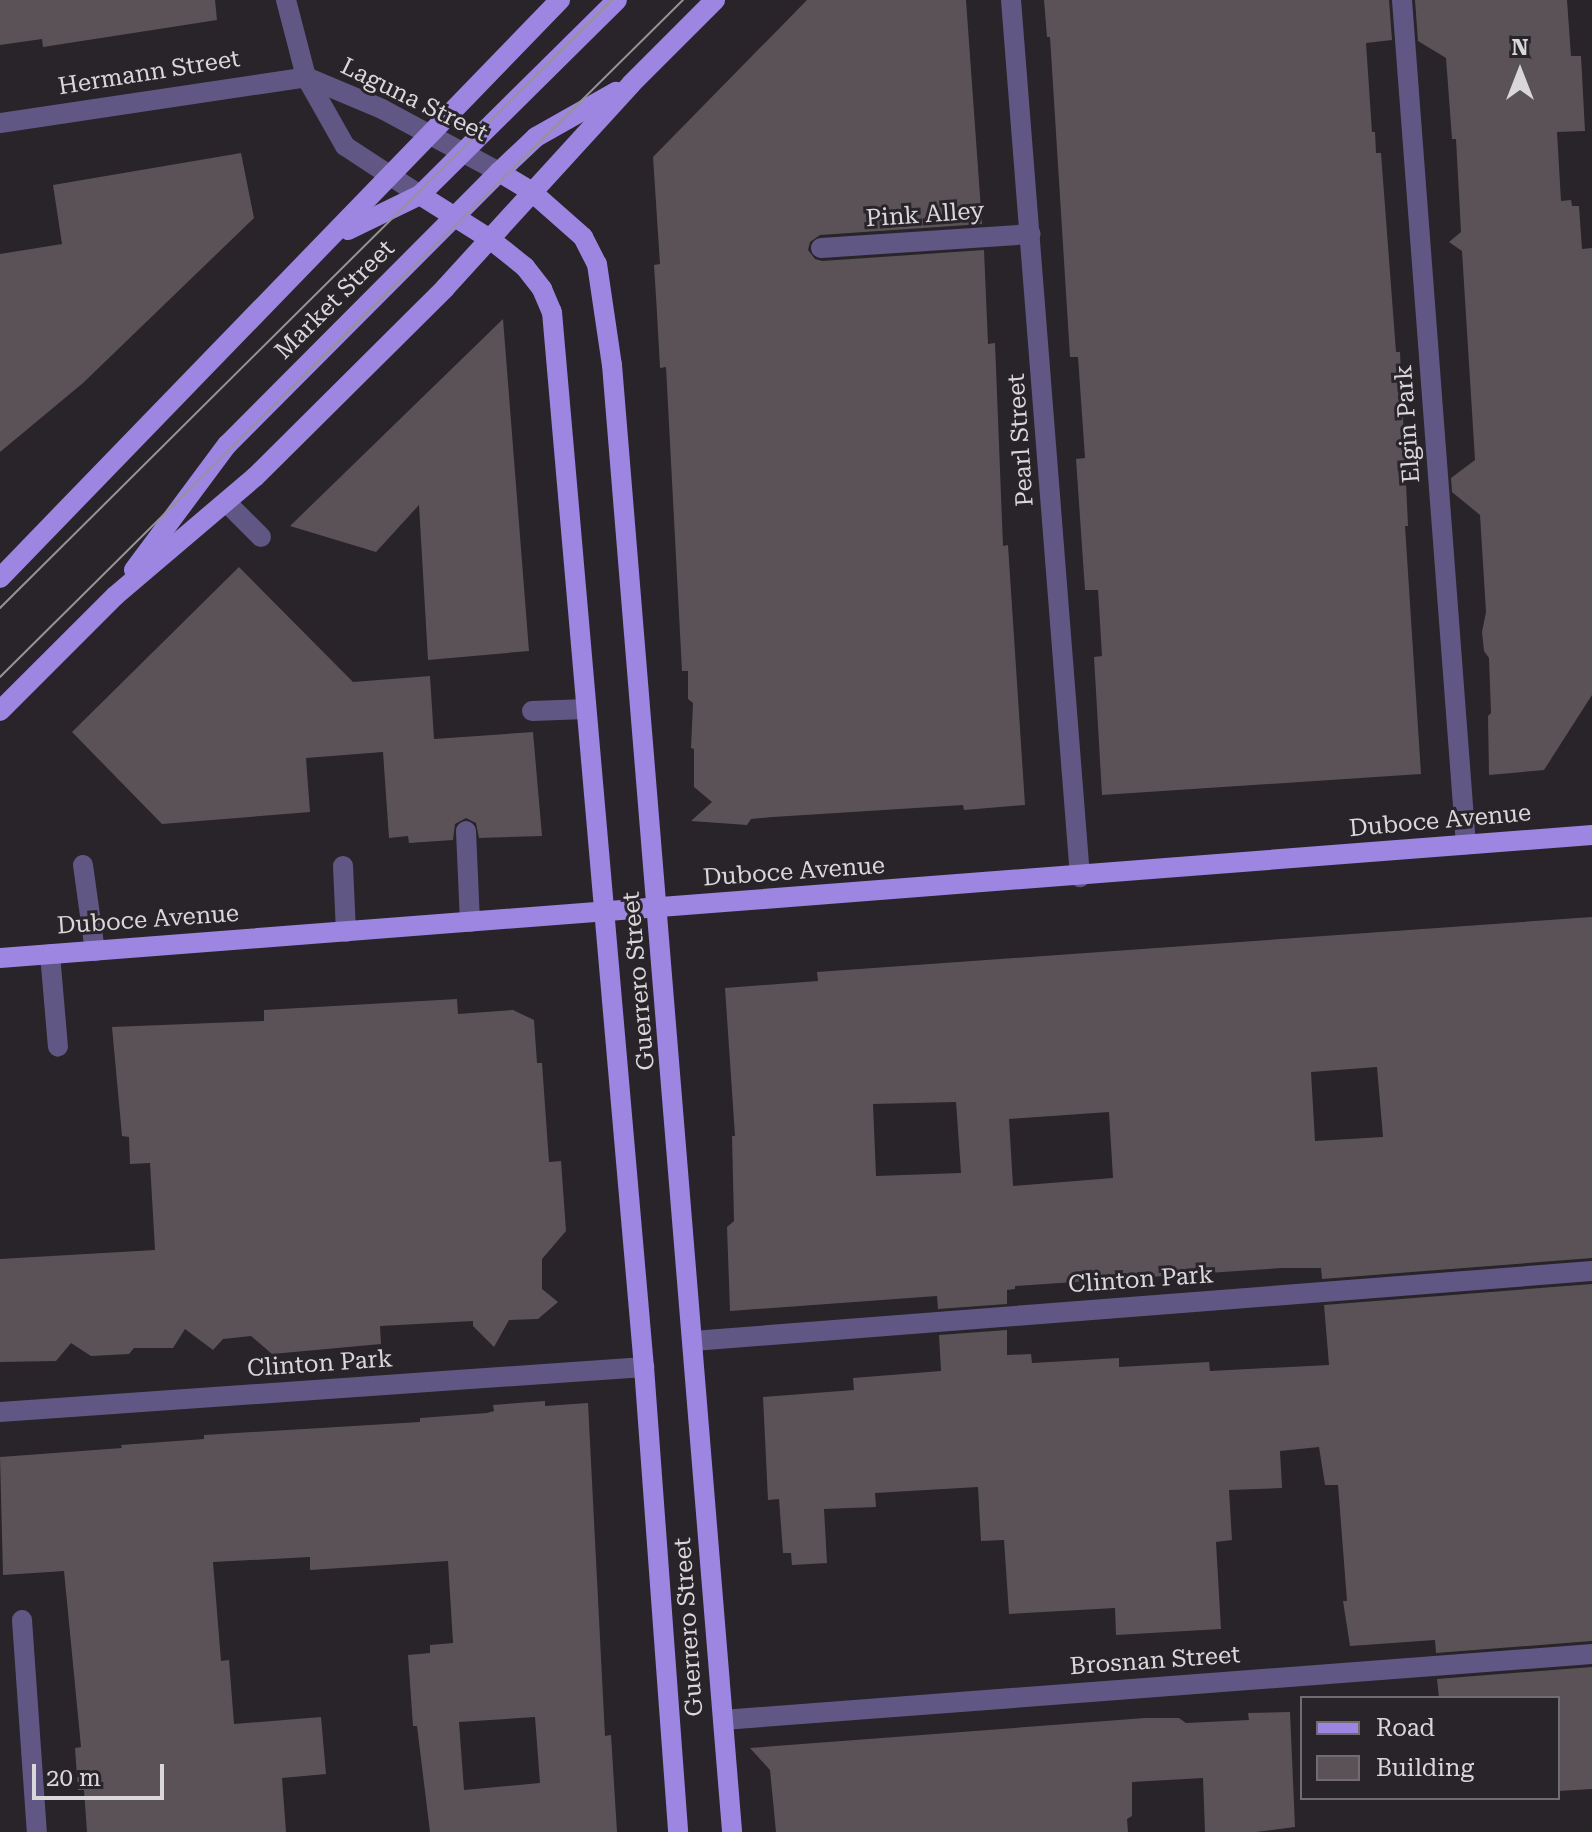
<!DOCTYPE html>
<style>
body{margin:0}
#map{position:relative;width:1592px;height:1832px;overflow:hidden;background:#29242a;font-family:"Roboto Serif",serif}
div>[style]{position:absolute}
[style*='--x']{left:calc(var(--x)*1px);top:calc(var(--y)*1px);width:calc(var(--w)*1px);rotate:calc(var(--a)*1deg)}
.building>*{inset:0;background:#5a5256}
.minor>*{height:20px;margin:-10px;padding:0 10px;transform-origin:10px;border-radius:10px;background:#615784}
.major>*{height:20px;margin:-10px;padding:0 10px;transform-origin:10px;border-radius:10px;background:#9d85e2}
.tram>*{height:2px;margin:-1px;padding:0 1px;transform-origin:1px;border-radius:1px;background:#969397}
span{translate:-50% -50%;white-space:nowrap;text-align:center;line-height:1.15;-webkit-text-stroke:6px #29242a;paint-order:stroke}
.street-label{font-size:24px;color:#dad7db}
.legend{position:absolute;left:1300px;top:1696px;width:260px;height:104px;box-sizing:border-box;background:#29242a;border:2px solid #706c71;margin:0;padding:10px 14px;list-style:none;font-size:24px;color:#dad7db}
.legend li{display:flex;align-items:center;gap:16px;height:40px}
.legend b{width:40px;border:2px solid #706c71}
.north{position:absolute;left:1480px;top:32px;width:80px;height:80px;-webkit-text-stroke:6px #29242a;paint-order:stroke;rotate:0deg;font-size:22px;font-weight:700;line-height:32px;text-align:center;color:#dad7db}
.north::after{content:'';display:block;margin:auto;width:28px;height:36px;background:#dad7db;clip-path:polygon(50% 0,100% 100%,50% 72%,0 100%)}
.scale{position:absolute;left:32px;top:1764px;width:132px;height:36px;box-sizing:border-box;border:4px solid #dad7db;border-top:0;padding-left:10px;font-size:24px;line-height:28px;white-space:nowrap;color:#dad7db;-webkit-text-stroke:6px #29242a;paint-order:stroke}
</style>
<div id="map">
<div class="building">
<div style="clip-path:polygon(0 0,215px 0,217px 20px,43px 47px,42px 39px,0 45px)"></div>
<div style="clip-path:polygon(807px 0,966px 0,982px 224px,820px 235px,810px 242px,808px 250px,815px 259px,822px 261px,984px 250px,988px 344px,995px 343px,1003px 546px,1008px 545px,1025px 805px,964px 810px,963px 805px,773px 817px,751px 819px,747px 825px,691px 821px,712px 802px,694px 787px,694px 749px,691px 748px,693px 703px,688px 699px,688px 671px,682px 671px,666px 367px,660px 368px,657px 313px,654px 265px,660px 264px,653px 157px)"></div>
<div style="clip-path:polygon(1044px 0,1389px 0,1392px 40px,1366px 43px,1372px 132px,1375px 132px,1376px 153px,1381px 153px,1396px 352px,1400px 352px,1408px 526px,1405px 526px,1421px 774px,1102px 795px,1094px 657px,1102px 656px,1098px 590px,1085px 590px,1076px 459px,1085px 458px,1078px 357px,1070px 357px,1050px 37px,1047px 37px)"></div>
<div style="clip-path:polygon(1415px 0,1567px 0,1571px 56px,1581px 56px,1585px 131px,1557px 132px,1561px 201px,1571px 200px,1572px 206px,1579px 206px,1582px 249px,1592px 248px,1592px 695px,1544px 770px,1489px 775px,1488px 716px,1491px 713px,1489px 658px,1484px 651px,1482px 632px,1486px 612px,1480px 515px,1452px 492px,1451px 478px,1475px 460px,1462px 251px,1449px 242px,1461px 232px,1456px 139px,1452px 139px,1446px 58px,1418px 41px)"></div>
<div style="clip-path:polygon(241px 153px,254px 218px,83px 383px,0 452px,0 254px,62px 244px,53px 185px)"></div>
<div style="clip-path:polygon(503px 319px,529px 651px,428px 660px,419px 505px,376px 552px,290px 526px)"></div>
<div style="clip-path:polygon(239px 567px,353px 682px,430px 676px,434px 739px,533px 732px,542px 836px,479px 838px,476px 823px,466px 818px,455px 824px,453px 840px,409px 843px,408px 836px,389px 838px,383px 752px,306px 758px,310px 812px,162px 824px,72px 732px)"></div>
<div style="clip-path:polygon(evenodd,1592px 917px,1592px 1258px,1322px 1279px,1321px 1268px,1282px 1268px,1015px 1286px,1015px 1289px,1007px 1290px,1007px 1304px,938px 1309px,937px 1296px,730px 1311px,727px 1227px,734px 1221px,732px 1136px,735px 1136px,725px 988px,818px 981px,817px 972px,1592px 917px,1377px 1067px,1383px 1137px,1315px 1141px,1311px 1072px,1377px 1067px,1592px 917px,956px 1102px,961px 1173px,876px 1176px,873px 1104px,956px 1102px,1592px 917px,1109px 1112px,1113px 1178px,1013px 1186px,1009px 1119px,1109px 1112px)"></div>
<div style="clip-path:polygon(457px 999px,458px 1014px,513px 1010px,534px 1020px,537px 1063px,542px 1063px,549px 1162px,561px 1161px,566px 1231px,542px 1259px,542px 1289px,558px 1302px,538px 1319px,509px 1320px,494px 1347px,473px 1326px,473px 1321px,380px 1326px,381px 1344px,272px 1354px,251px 1336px,223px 1339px,213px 1350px,185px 1329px,173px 1348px,134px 1348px,129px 1354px,91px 1356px,71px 1343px,56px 1361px,0 1362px,0 1259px,155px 1250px,150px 1163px,130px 1164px,129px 1137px,122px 1136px,112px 1027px,264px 1021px,264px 1010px)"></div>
<div style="clip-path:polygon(1592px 1284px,1592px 1641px,1436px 1653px,1435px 1640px,1350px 1646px,1343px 1601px,1347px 1601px,1338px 1485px,1325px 1485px,1319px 1447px,1280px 1451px,1282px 1488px,1229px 1490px,1232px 1540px,1216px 1542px,1221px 1629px,1116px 1635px,1115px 1608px,1009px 1614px,1004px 1540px,981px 1541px,978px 1487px,875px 1493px,876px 1507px,824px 1509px,827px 1563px,792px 1565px,791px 1553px,783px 1553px,779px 1499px,768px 1500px,763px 1397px,854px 1390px,853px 1378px,941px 1371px,939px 1335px,1007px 1330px,1007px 1355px,1031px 1354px,1032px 1363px,1119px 1358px,1119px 1367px,1209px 1362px,1210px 1371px,1329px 1365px,1324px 1305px)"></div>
<div style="clip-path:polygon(evenodd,545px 1401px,545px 1406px,588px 1403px,605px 1736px,611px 1735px,617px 1832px,430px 1832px,417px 1726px,413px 1726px,408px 1655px,430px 1653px,430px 1645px,453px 1643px,448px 1561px,310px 1570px,310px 1557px,213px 1562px,221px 1661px,229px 1660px,234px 1724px,321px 1717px,326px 1774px,282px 1778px,286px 1832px,87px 1832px,84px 1790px,78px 1790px,75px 1748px,81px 1747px,64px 1571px,3px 1575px,0 1457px,122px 1448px,121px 1445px,204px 1439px,204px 1435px,420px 1422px,420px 1418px,487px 1413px,494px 1411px,493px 1405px,545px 1401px,535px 1717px,540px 1783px,464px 1790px,459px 1722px,535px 1717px)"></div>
<div style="clip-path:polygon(1592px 1667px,1592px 1789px,1558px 1791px,1558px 1698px,1439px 1698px,1437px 1679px)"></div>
<div style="clip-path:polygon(1290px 1712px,1295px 1827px,1256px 1832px,1205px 1832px,1203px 1778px,1132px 1782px,1132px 1816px,1127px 1819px,1128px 1832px,776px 1832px,770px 1770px,750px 1748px,1145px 1718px,1179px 1718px,1186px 1723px,1249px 1720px,1248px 1713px)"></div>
</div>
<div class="minor">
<div style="--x:286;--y:0;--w:80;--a:75.4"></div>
<div style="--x:306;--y:77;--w:79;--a:60.5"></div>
<div style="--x:345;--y:146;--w:90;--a:33.2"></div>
<div style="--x:1011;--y:0;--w:880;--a:85.5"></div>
<div style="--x:1402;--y:0;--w:847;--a:85.67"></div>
<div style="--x:0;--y:123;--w:309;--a:-8.5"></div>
<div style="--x:306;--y:77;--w:82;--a:22.8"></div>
<div style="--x:382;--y:109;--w:133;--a:28.3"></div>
<div style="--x:821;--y:248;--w:210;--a:-3.8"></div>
<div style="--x:227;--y:503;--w:48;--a:45"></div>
<div style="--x:532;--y:711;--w:54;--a:-2.1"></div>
<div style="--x:466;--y:831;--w:91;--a:87.5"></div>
<div style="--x:83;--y:865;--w:87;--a:82.1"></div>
<div style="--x:343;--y:866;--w:66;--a:87.4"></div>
<div style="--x:50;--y:954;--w:93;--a:85.1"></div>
<div style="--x:693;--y:1341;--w:902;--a:-4.45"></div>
<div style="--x:0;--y:1412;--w:646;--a:-4"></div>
<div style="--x:22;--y:1620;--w:213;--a:86"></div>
<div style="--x:723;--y:1720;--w:872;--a:-4.34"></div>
</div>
<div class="major">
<div style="--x:499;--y:172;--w:39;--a:31"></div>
<div style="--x:532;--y:192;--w:68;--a:41.4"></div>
<div style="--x:583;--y:237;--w:30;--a:63"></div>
<div style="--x:597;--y:264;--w:102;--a:81.6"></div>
<div style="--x:612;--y:365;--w:1472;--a:85.32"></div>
<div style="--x:420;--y:195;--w:83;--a:32.2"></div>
<div style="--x:490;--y:239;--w:45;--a:38.7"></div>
<div style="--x:525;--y:267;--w:28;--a:52"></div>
<div style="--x:542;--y:289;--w:25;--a:67"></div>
<div style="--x:552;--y:312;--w:1059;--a:85.02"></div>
<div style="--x:644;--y:1367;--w:466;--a:85.8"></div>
<div style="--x:348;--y:230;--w:80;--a:-25.9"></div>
<div style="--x:420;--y:195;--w:277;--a:-44.7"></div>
<div style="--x:134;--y:570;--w:156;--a:-53.4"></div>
<div style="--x:227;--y:445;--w:385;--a:-45.1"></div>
<div style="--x:499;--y:172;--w:51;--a:-43.4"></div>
<div style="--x:536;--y:137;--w:92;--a:-29.4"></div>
<div style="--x:0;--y:578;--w:805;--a:-45.91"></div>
<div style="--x:0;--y:711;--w:163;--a:-45"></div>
<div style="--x:115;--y:596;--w:184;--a:-40.4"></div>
<div style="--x:255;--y:477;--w:268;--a:-44.8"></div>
<div style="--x:445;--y:288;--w:276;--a:-47.6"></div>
<div style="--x:631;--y:84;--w:119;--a:-45"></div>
<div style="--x:0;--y:958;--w:1597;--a:-4.42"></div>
</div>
<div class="tram">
<div style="--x:0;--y:608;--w:863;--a:-44.81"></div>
<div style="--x:0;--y:677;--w:962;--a:-44.75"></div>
</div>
<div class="street-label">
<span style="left:149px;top:73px;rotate:-9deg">Hermann Street</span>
<span style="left:414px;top:100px;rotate:26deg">Laguna Street</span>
<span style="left:925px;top:215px;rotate:-4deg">Pink Alley</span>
<span style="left:335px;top:300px;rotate:-45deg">Market Street</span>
<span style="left:1408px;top:424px;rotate:-94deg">Elgin Park</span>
<span style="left:1021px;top:440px;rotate:-94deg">Pearl Street</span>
<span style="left:1440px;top:821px;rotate:-5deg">Duboce Avenue</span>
<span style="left:794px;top:872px;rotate:-4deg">Duboce Avenue</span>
<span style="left:148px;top:920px;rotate:-4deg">Duboce Avenue</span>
<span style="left:639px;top:981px;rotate:-95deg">Guerrero Street</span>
<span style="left:1141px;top:1280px;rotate:-4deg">Clinton Park</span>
<span style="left:320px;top:1364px;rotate:-4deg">Clinton Park</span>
<span style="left:689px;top:1627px;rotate:-94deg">Guerrero Street</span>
<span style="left:1155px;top:1661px;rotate:-4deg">Brosnan Street</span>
</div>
<ul class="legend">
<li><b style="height:10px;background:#9d85e2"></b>Road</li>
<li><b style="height:22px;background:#5a5256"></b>Building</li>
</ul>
<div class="north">N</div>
<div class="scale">20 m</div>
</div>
